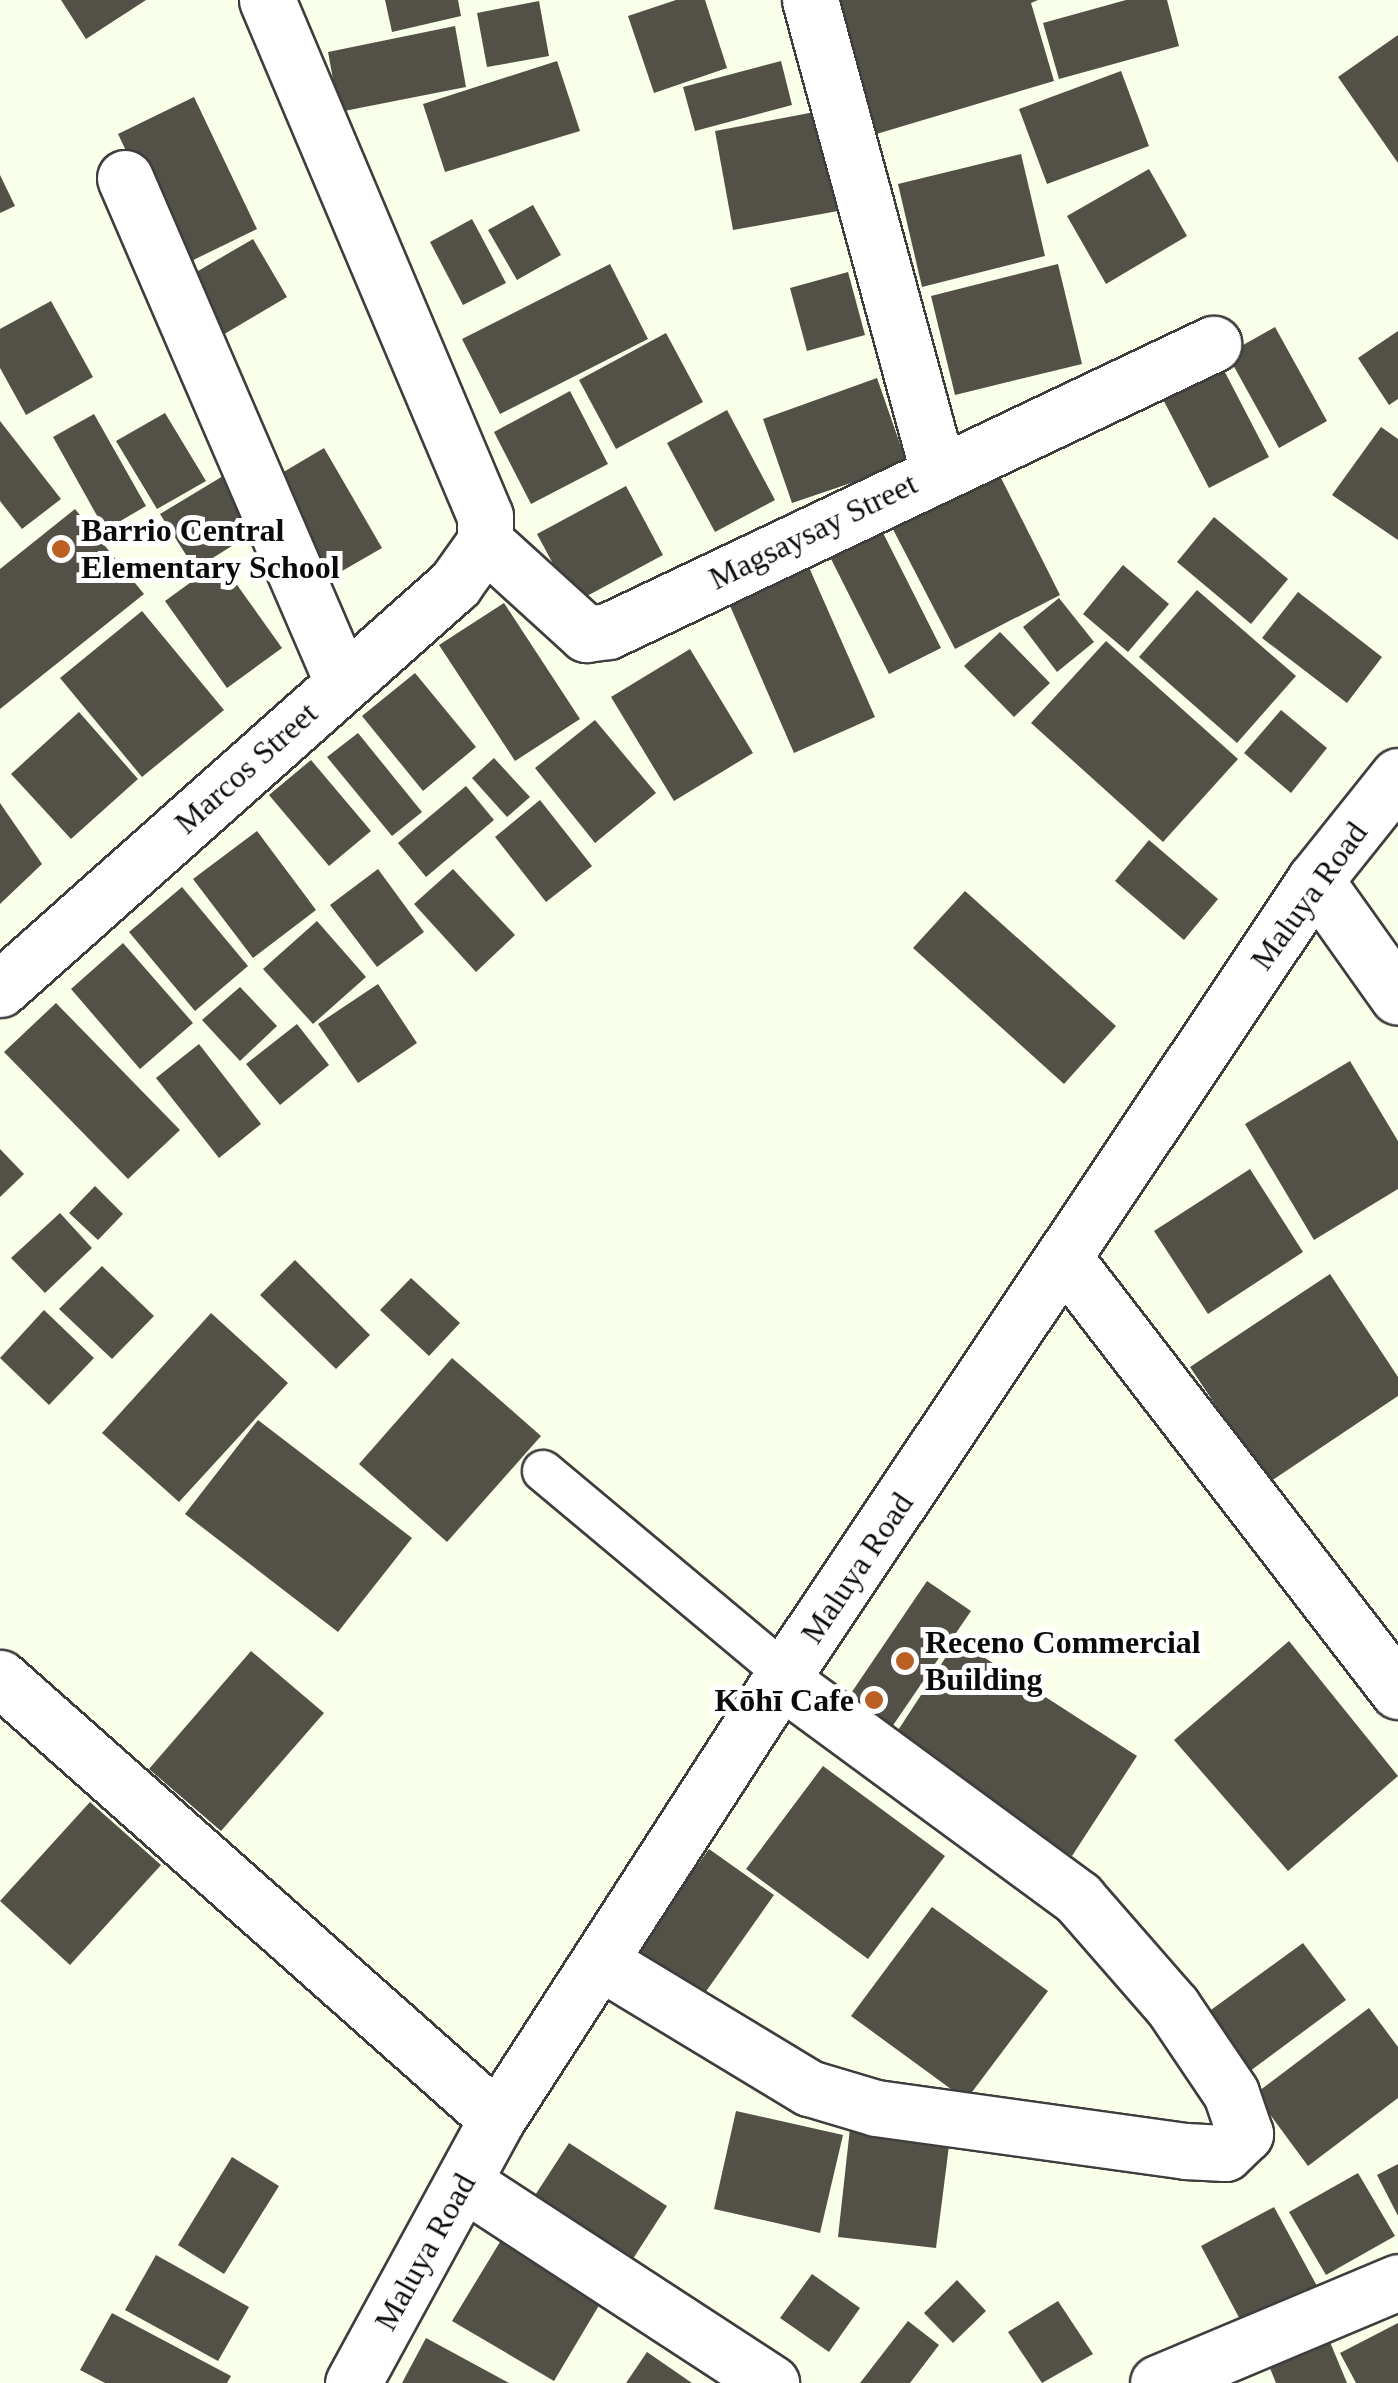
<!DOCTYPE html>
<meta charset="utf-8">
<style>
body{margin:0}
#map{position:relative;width:1398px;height:2383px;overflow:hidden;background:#f9ffe8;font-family:Georgia,serif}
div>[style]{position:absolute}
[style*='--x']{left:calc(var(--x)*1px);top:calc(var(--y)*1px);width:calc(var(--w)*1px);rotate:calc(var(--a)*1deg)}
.building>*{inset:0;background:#535147}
.roads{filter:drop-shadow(2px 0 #3e3e3e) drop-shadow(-2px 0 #3e3e3e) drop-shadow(0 2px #3e3e3e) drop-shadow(0 -2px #3e3e3e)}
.service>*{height:40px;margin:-20px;padding:0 20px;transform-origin:20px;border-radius:20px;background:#fff}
.minor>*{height:55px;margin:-27.5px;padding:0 27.5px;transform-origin:27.5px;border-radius:27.5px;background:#fff}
.tertiary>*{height:55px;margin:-27.5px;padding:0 27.5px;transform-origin:27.5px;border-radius:27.5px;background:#fff}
.dots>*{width:28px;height:28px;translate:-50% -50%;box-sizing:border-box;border:5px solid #fff;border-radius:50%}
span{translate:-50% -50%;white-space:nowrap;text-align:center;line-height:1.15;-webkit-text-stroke:10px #fff;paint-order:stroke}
.poi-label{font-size:32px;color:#0b0b0b;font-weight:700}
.left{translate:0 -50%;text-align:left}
.right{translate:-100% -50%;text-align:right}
.street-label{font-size:32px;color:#0b0b0b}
</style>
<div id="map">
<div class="building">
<div style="clip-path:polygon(61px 0,146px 0,86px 39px)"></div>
<div style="clip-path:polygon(385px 0,458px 0,461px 16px,392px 32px)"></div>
<div style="clip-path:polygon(676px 0,705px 0,727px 68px,654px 93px,628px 16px)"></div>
<div style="clip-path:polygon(833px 0,1038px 0,1031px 3px,1054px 81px,873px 135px)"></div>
<div style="clip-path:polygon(1126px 0,1167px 0,1179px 46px,1059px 79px,1043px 23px)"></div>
<div style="clip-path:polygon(539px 1px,549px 56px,487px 67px,477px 13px)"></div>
<div style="clip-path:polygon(455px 26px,466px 87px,339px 112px,328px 52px)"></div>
<div style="clip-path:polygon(1398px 35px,1398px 163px,1338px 77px)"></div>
<div style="clip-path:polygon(557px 61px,580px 131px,445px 172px,423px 104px)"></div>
<div style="clip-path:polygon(781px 61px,792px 105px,695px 131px,683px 87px)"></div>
<div style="clip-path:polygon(1121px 71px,1149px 146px,1047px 184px,1019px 109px)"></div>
<div style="clip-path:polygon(194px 97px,257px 229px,181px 266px,118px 134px)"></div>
<div style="clip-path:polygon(820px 111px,838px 211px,733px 230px,715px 131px)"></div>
<div style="clip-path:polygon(1021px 154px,1045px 256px,922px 287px,898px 184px)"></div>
<div style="clip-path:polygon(1149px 169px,1187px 236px,1106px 284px,1067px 216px)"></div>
<div style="clip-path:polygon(0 175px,15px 206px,0 213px)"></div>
<div style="clip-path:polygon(533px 205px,561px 255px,517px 280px,488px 230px)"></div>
<div style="clip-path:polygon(472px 219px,506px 283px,463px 305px,430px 242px)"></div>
<div style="clip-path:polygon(253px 239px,287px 297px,221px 336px,186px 278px)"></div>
<div style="clip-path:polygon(610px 264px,648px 339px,500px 414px,462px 339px)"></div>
<div style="clip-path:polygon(1058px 264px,1082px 364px,955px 395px,931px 296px)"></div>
<div style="clip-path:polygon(848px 272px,865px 335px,807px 351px,790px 288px)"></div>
<div style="clip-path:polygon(51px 301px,93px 377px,26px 415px,0 368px,0 329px)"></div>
<div style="clip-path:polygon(1275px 327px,1327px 421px,1279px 448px,1227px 354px)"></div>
<div style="clip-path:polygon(1398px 331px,1398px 399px,1389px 405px,1358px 358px)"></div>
<div style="clip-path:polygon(666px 333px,703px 402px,616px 449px,579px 380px)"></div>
<div style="clip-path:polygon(1215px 353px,1269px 457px,1209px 488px,1155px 384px)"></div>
<div style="clip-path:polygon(877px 378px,907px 464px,792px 503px,763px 419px)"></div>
<div style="clip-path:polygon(570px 391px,608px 464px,531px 504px,494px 432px)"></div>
<div style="clip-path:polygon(727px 410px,775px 500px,715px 532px,667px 443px)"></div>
<div style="clip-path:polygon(165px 413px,206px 481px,157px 509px,116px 441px)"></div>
<div style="clip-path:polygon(94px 414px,146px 506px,105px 530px,53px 437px)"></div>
<div style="clip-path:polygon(0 421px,61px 499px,22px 529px,0 501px)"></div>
<div style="clip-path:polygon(1381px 427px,1398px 439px,1398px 540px,1332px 495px)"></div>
<div style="clip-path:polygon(324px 448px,382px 548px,323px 582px,265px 483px)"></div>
<div style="clip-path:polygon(990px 456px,1060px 595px,955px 649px,883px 510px)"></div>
<div style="clip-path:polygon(233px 470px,267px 524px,195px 569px,160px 514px)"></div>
<div style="clip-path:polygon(626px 486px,663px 555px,574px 603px,537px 534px)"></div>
<div style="clip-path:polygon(75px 509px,144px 594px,0 709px,0 569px)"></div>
<div style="clip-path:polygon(875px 517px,941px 648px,889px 674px,823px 543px)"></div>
<div style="clip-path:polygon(1214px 517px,1288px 579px,1251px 624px,1177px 562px)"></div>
<div style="clip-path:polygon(804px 556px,875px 717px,794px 753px,724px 592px)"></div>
<div style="clip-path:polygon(220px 561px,282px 648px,227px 688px,165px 601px)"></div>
<div style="clip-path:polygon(1123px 565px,1169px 604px,1128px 652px,1083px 614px)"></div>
<div style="clip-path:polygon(1197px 590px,1296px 676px,1237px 743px,1139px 657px)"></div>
<div style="clip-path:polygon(1298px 592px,1382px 657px,1347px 703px,1262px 638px)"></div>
<div style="clip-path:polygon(1059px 598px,1094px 642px,1057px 672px,1023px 627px)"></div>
<div style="clip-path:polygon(504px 603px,580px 719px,515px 761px,439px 645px)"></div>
<div style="clip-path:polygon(142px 611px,224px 710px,142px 777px,60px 678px)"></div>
<div style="clip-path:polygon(1000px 632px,1050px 683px,1014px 717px,964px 666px)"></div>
<div style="clip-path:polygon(1106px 641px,1238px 759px,1163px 842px,1031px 723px)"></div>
<div style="clip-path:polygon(690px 649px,753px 753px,674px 801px,611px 697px)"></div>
<div style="clip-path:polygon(415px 673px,476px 747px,423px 791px,362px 716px)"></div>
<div style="clip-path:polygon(1281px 710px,1327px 748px,1291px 793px,1244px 753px)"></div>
<div style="clip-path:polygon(79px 712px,138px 779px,71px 839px,11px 774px)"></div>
<div style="clip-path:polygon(595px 720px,656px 793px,595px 843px,535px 768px)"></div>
<div style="clip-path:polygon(358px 733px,422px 812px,392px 836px,327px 757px)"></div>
<div style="clip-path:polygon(494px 758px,530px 797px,507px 817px,472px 778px)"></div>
<div style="clip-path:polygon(311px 760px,371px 831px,329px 866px,269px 795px)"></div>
<div style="clip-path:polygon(466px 786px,494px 820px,426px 877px,398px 843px)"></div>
<div style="clip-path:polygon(540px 800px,592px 866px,546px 902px,495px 837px)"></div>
<div style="clip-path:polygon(0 803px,42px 864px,0 904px)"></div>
<div style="clip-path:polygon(257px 831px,316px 910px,253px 958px,193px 879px)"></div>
<div style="clip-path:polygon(1149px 840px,1218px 899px,1184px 940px,1115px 881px)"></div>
<div style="clip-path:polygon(378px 869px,424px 932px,377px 967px,330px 905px)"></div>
<div style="clip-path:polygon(453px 869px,515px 935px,476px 972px,414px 904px)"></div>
<div style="clip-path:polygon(182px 887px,248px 966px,195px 1011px,129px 932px)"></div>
<div style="clip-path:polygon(965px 891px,1116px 1026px,1064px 1084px,913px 948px)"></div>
<div style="clip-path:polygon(317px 921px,366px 977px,313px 1024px,263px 969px)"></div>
<div style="clip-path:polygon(123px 943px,193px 1023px,140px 1069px,71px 989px)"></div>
<div style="clip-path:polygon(378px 984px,417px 1043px,358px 1083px,318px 1024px)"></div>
<div style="clip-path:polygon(240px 987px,277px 1026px,240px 1061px,202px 1020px)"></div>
<div style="clip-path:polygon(56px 1003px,180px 1130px,128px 1179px,4px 1052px)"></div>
<div style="clip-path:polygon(297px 1024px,329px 1065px,280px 1105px,246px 1064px)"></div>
<div style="clip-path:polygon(199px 1044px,261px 1124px,219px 1158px,156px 1078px)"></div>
<div style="clip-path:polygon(1350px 1061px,1398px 1141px,1398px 1189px,1314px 1240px,1245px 1124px)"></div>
<div style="clip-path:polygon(0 1149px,24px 1174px,0 1197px)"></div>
<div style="clip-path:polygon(1250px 1169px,1303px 1252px,1208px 1314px,1154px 1231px)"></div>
<div style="clip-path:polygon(95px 1186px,123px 1214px,98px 1240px,69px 1213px)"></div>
<div style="clip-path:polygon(60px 1213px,92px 1248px,45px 1293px,11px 1258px)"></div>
<div style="clip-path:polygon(295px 1260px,370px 1335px,336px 1369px,260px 1295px)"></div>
<div style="clip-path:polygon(102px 1266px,154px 1316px,112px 1359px,59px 1309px)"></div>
<div style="clip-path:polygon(1330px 1274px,1398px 1377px,1398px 1396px,1268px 1483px,1190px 1367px)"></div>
<div style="clip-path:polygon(411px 1278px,460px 1323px,429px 1356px,380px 1310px)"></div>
<div style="clip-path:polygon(44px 1310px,94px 1358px,49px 1405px,0 1358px)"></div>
<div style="clip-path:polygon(211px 1313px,288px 1383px,179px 1502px,102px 1433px)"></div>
<div style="clip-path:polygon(452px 1358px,541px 1436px,447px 1542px,359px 1464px)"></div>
<div style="clip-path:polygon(258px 1420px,412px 1538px,338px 1632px,185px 1514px)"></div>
<div style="clip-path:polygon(927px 1581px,971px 1611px,883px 1740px,839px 1711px)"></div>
<div style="clip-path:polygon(957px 1640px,1137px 1756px,1072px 1856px,891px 1741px)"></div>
<div style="clip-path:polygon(1289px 1641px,1398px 1776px,1288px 1871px,1174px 1740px)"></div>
<div style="clip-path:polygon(251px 1651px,324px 1713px,221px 1831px,149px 1769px)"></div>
<div style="clip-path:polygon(823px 1766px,945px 1856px,868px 1959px,746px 1869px)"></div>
<div style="clip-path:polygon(90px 1802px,161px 1865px,70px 1965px,0 1901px)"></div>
<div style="clip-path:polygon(709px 1849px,774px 1895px,700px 2000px,635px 1954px)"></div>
<div style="clip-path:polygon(932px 1907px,1048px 1991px,966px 2100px,851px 2016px)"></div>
<div style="clip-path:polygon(1303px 1943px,1346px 2000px,1246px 2074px,1204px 2015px)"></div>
<div style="clip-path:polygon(1369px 2008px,1398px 2047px,1398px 2098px,1308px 2166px,1255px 2094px)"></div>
<div style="clip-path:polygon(736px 2111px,843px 2135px,820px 2233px,714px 2209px)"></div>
<div style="clip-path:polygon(851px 2119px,951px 2130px,936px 2248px,838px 2237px)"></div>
<div style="clip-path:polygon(569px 2143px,667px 2206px,629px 2265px,530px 2203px)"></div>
<div style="clip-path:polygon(232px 2157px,279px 2186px,224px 2274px,178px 2245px)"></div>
<div style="clip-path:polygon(1398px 2164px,1398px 2216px,1377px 2175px)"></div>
<div style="clip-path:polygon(1358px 2173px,1395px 2236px,1326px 2275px,1289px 2212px)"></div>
<div style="clip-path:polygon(1274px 2207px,1317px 2286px,1243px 2325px,1201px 2246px)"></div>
<div style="clip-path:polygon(503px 2237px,604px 2297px,554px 2381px,452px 2321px)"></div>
<div style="clip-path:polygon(156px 2255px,249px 2307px,218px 2361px,125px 2310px)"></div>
<div style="clip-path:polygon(812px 2274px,860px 2308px,829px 2352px,780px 2318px)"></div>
<div style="clip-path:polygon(957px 2280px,986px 2311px,953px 2343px,924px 2313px)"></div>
<div style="clip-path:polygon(1058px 2301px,1093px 2354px,1042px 2383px,1008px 2332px)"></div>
<div style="clip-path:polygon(112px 2313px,231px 2376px,227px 2383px,105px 2383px,80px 2370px)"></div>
<div style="clip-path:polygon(908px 2321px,939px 2345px,910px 2383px,860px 2383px)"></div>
<div style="clip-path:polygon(1398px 2323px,1398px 2383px,1356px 2383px,1340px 2353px)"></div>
<div style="clip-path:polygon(1325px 2330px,1347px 2383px,1276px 2383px,1265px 2356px)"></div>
<div style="clip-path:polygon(426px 2338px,509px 2383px,402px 2383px)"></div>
<div style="clip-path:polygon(647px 2352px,692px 2383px,626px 2383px)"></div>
</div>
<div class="roads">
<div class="service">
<div style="--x:543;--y:1471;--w:315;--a:39.9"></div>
</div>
<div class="minor">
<div style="--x:267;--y:0;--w:560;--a:67.1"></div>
<div style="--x:485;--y:516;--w:26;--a:90"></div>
<div style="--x:810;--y:0;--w:487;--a:74.8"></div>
<div style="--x:125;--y:178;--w:548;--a:66.66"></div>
<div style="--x:485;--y:542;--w:137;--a:42.3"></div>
<div style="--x:586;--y:634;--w:22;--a:-8"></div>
<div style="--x:608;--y:631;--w:670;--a:-25.38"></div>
<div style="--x:1315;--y:880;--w:143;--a:54.6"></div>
<div style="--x:0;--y:989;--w:609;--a:-41.67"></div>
<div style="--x:455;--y:584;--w:52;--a:-54.5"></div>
<div style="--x:1064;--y:1258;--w:547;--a:52.35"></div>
<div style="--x:0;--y:1678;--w:664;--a:41.58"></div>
<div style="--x:604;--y:1964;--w:240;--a:31.2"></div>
<div style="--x:809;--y:2088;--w:70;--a:16.6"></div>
<div style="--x:876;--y:2108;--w:312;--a:7.9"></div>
<div style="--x:1185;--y:2151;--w:40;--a:2.9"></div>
<div style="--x:1225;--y:2153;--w:28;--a:-44"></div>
<div style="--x:1245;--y:2134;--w:43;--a:-108.9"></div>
<div style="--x:1231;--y:2093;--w:104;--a:-124"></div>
<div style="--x:1173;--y:2007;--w:145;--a:-131.1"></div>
<div style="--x:1078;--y:1898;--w:368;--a:-143.7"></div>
<div style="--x:463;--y:2182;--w:368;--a:33.1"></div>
<div style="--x:1158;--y:2383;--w:260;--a:-22.8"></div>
</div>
<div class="tertiary">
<div style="--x:353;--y:2383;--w:301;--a:-61.4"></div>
<div style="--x:497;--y:2119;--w:531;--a:-57.15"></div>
<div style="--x:785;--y:1673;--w:954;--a:-56.24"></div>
<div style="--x:1315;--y:880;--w:133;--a:-51.4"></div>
</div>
</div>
<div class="dots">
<div style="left:61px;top:549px;background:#bb5f23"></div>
<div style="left:905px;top:1661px;background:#bb5f23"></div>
<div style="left:874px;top:1700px;background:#bb5f23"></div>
</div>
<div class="poi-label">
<span class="left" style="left:81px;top:549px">Barrio Central<br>Elementary School</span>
<span class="left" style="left:925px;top:1661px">Receno Commercial<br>Building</span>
<span class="right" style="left:854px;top:1700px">Kōhī Cafe</span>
</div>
<div class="street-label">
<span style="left:813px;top:531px;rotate:-26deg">Magsaysay Street</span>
<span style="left:246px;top:768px;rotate:-42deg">Marcos Street</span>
<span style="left:1309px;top:896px;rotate:-54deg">Maluya Road</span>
<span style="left:857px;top:1568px;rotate:-56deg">Maluya Road</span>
<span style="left:425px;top:2252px;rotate:-61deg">Maluya Road</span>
</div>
</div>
